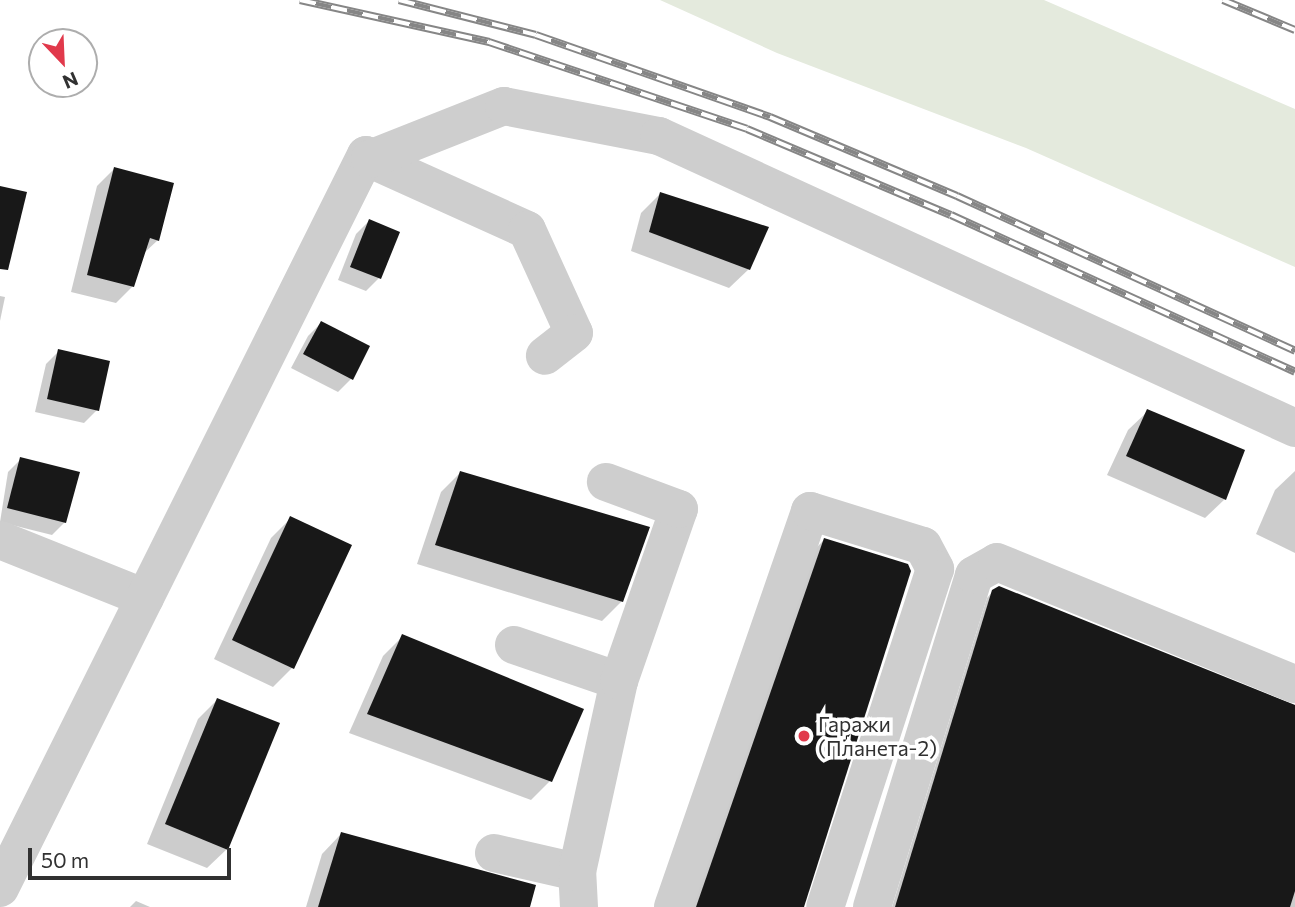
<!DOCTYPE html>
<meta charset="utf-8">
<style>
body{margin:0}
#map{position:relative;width:1295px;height:907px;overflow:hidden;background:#fff;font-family:Commissioner,sans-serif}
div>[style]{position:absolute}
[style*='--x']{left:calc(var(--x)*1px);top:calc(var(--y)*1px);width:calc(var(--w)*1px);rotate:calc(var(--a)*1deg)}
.green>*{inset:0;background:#e4eadd}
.shadow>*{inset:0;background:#0003}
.building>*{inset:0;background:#181818}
.minor>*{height:38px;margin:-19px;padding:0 19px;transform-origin:19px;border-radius:19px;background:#cecece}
.rail>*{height:8px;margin-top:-4px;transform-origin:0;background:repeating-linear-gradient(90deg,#fff 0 16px,#868686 0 32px);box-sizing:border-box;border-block:2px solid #868686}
.dots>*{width:19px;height:19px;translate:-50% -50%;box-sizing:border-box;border:4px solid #fff;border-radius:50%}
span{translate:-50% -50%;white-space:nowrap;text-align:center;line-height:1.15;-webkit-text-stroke:7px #fff;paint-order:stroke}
.poi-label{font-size:21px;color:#313131}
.left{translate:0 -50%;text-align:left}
.north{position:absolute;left:28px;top:28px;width:70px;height:70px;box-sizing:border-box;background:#fff;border:2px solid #adadad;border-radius:50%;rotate:157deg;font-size:19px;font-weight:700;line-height:28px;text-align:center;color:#313131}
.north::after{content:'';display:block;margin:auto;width:24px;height:32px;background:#e1394b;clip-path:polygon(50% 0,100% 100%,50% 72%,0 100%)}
.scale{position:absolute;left:28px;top:848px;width:203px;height:32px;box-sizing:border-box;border:4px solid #313131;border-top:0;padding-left:9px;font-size:21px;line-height:24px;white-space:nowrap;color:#313131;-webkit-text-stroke:5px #fff;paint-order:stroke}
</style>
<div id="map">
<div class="green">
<div style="clip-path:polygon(660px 0,1044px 0,1295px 109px,1295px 267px,1026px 148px,777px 53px)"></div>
</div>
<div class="shadow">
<div style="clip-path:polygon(114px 169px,158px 240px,143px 254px,133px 286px,116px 303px,71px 292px,97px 186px)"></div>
<div style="clip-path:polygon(660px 194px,749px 269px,729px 288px,631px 251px,641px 213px)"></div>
<div style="clip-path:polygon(369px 221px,379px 278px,366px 291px,338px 280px,356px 234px)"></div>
<div style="clip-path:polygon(0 296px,5px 297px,0 321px)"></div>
<div style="clip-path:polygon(321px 323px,351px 379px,338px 392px,291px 368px,308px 336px)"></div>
<div style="clip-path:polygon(59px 351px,97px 410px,84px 423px,35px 412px,46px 364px)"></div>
<div style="clip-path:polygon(1148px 411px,1225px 499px,1205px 518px,1107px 475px,1128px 430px)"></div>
<div style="clip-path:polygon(21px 459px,65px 522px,52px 535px,0 522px,8px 472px)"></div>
<div style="clip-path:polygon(1295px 471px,1295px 553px,1256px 534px,1275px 490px)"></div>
<div style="clip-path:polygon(460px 473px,622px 601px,602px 621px,417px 564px,441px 492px)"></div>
<div style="clip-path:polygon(291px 518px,292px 668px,273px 687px,214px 659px,271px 538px)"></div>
<div style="clip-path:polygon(824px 540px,803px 907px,689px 907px,811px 553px)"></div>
<div style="clip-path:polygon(993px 591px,1295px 705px,1295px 907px,892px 907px,987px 598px)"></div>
<div style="clip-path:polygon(403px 636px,550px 781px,531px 800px,349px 733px,383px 656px)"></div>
<div style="clip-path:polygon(217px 700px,227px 849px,207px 868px,147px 844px,198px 719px)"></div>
<div style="clip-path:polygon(341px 834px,528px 907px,306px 907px,322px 854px)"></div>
<div style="clip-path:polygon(136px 901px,150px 907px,130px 907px)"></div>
</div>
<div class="building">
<div style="clip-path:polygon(114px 167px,174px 183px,159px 241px,150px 238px,134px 287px,87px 275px)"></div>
<div style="clip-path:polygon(0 186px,27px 192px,8px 270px,0 269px)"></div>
<div style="clip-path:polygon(660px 192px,769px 227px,750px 270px,649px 232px)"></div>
<div style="clip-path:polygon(369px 219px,400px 232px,381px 279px,350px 267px)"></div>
<div style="clip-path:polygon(321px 321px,370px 346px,353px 380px,303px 354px)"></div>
<div style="clip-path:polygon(58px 349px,110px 361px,99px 411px,47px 399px)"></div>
<div style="clip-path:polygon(1147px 409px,1245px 450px,1226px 500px,1126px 456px)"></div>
<div style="clip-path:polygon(20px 457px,80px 472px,66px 523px,7px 508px)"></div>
<div style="clip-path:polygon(460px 471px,650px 527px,623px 602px,435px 545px)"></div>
<div style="clip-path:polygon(290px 516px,352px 545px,294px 669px,232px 640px)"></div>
<div style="clip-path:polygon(824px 538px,908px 564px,911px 571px,804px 907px,696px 907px)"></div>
<div style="clip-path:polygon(999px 586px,1295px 705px,1295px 891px,1290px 907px,895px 907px,992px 590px)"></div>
<div style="clip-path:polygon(402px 634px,584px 709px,552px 782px,367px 714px)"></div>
<div style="clip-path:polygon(217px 698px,280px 723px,228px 850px,165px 824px)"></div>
<div style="clip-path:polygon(341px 832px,536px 885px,530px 907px,318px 907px)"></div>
</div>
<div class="minor">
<div style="--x:370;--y:159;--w:172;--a:24.3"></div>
<div style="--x:527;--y:230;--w:113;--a:65.5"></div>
<div style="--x:574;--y:333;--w:37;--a:142"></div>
<div style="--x:0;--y:540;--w:156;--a:21.8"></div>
<div style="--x:514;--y:645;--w:111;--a:18.9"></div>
<div style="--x:494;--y:853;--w:85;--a:12.9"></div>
<div style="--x:0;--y:888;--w:819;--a:-63.47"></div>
<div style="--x:366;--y:155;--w:6;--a:45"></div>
<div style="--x:370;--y:159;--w:144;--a:-21.6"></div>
<div style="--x:504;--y:106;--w:158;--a:11"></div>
<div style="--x:659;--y:136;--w:700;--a:24.66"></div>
<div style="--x:579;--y:907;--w:35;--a:-93"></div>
<div style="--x:577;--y:872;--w:196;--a:-77.6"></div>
<div style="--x:619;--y:681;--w:182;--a:-70.8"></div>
<div style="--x:679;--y:509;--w:78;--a:-159.7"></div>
<div style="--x:673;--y:907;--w:419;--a:-70.9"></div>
<div style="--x:810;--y:511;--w:118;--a:17.2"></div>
<div style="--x:923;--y:546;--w:26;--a:62"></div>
<div style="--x:935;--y:569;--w:355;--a:108"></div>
<div style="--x:872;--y:907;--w:347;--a:-72.9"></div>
<div style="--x:974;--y:575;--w:26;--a:-29"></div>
<div style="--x:997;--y:562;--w:322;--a:22.3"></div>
</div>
<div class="rail">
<div style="--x:300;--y:0;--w:194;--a:12.5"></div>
<div style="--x:489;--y:42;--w:272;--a:18.6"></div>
<div style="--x:747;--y:129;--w:221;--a:22.9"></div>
<div style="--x:951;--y:215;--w:378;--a:24.5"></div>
<div style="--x:399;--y:0;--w:141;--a:14.3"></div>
<div style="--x:536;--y:35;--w:248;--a:19.3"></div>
<div style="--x:770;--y:117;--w:203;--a:22.9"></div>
<div style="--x:957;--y:196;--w:372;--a:24.6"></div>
<div style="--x:1223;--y:0;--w:78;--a:22.6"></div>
</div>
<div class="dots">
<div style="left:804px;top:736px;background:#e1394b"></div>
</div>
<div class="poi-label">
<span class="left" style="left:818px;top:736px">Гаражи<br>(Планета-2)</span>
</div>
<div class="north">N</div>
<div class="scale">50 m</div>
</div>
